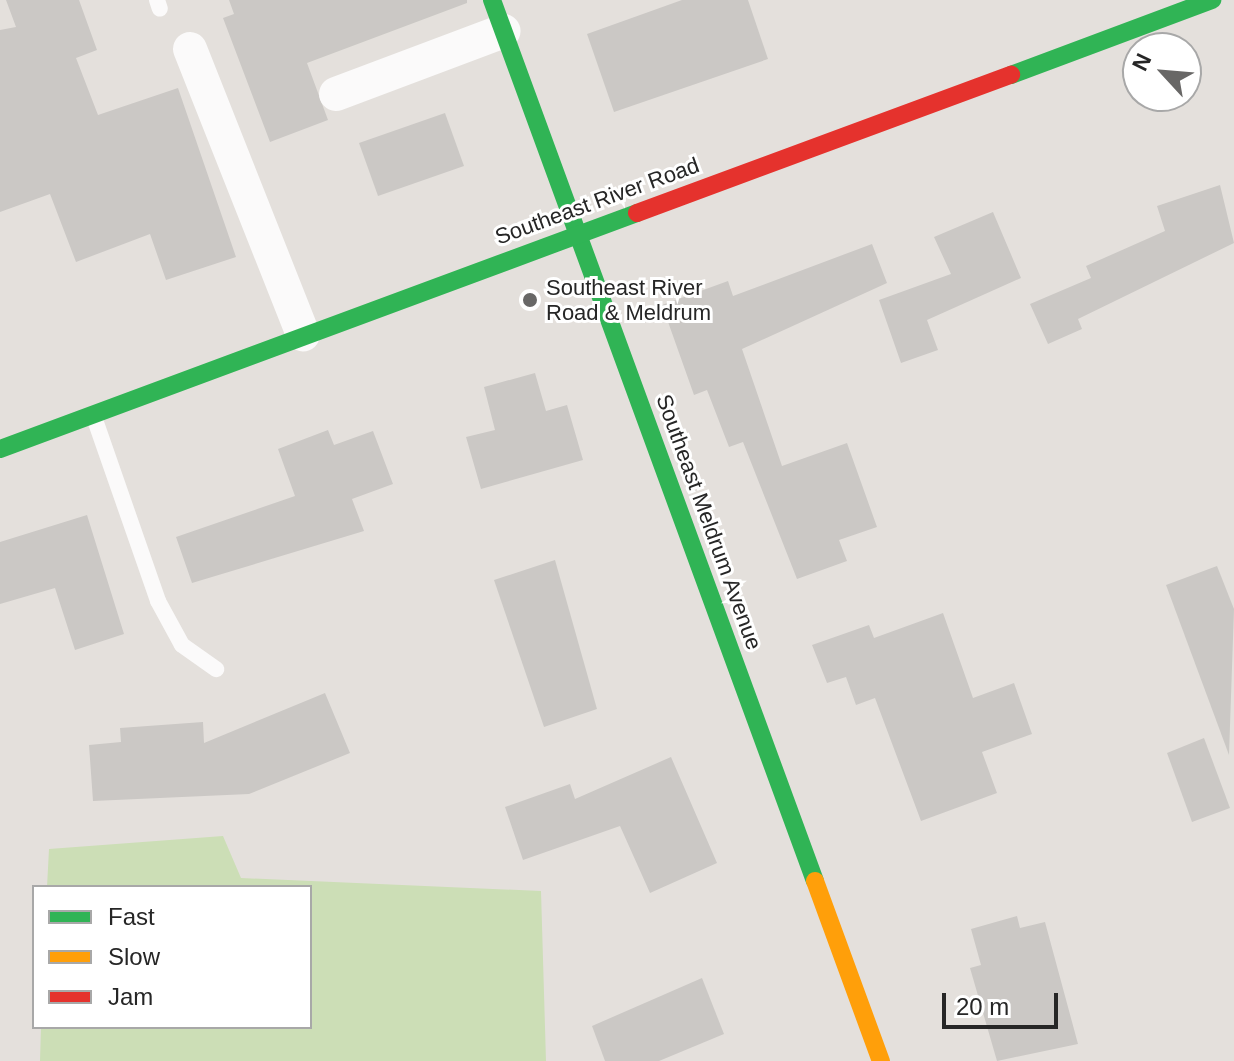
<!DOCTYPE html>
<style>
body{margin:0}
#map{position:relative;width:1234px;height:1061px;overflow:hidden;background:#e4e0dc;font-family:Helvetica,sans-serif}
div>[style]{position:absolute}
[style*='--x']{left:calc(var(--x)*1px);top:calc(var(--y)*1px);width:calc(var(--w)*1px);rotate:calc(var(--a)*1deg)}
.green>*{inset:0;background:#ccdeb6}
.building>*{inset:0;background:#cbc8c5}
.lane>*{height:16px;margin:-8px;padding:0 8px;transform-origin:8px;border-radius:8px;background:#fbfafa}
.street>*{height:34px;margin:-17px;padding:0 17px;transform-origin:17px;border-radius:17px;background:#fbfafa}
.fast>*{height:18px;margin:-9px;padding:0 9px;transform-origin:9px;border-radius:9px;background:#30b455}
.slow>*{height:18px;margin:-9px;padding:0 9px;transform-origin:9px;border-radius:9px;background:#ff9f0a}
.jam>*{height:18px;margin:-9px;padding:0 9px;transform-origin:9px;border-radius:9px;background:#e5322d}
.dots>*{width:22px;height:22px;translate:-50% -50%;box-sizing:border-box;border:4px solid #fff;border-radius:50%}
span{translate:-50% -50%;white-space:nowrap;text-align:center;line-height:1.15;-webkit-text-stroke:6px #fff;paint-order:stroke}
.street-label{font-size:22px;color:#262626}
.poi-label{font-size:22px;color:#262626}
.left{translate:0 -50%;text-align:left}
.legend{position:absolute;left:32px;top:885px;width:280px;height:144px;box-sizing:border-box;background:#fff;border:2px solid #a8a8a8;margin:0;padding:10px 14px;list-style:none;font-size:24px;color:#262626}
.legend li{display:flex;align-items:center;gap:16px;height:40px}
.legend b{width:40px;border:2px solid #a8a8a8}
.north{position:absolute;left:1122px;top:32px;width:80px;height:80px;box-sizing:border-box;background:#fff;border:2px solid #a8a8a8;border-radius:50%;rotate:296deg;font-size:22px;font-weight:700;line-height:32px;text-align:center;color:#262626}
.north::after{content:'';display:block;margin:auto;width:28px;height:36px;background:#686766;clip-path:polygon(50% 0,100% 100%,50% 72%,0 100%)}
.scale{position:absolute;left:942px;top:993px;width:116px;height:36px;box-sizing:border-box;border:4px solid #262626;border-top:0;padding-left:10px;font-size:24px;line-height:28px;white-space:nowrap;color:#262626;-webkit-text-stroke:6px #fff;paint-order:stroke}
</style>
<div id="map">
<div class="green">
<div style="clip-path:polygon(223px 836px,241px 878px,541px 891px,546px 1061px,40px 1061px,41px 1027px,310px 1027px,310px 887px,47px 887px,49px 849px)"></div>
</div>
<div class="building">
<div style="clip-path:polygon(6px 0,79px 0,97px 50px,76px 58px,98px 115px,178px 88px,236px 257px,166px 280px,150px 234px,76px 262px,50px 194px,0 212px,0 30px,16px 27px)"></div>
<div style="clip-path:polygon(229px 0,467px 0,467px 3px,307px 63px,328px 120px,270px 142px,223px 18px,234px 14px)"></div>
<div style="clip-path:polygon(682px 0,748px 0,768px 59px,614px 112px,587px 34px)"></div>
<div style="clip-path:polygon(445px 113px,464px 166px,378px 196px,359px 143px)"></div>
<div style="clip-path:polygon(1220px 185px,1234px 243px,1078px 319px,1082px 329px,1048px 344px,1030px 304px,1091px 278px,1086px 266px,1165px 231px,1157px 206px)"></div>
<div style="clip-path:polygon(993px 212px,1021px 278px,927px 320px,938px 350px,901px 363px,879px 300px,951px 274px,934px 237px)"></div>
<div style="clip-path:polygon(872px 244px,887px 283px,742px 349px,782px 466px,847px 443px,877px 527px,839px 540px,847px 561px,797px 579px,743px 442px,729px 447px,707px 390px,694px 395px,662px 305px,728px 281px,733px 296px)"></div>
<div style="clip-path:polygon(535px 373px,546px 411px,567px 405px,583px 460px,481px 489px,466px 437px,495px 430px,484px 387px)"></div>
<div style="clip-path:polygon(328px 430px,334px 445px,373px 431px,393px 484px,352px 499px,364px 531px,192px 583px,176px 537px,295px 496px,278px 449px)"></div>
<div style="clip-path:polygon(87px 515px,124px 634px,75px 650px,55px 588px,0 604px,0 542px)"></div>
<div style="clip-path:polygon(555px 560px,597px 709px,544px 727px,494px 580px)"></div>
<div style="clip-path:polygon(1217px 566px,1234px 609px,1229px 755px,1166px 585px)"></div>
<div style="clip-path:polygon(943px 613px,973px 698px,1014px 683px,1032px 734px,982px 752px,997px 793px,921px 821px,875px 698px,856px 705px,846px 677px,827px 683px,812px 645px,869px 625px,874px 638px)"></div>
<div style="clip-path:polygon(325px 693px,350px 753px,249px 794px,93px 801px,89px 745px,121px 742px,120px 728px,203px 722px,204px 743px)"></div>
<div style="clip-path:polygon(1204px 738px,1230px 808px,1192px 822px,1167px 753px)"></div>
<div style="clip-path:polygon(671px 757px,717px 863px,650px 893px,620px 826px,523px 860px,505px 807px,570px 784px,575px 799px)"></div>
<div style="clip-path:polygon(1017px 916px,1020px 928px,1045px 922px,1078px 1044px,997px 1061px,970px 968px,981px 965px,971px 929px)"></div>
<div style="clip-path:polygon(702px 978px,724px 1034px,659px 1061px,605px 1061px,592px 1026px)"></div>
</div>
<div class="lane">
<div style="--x:157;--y:0;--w:9;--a:72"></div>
<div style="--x:94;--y:417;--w:195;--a:70.8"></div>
<div style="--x:158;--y:601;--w:50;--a:61.4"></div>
<div style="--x:182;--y:645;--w:42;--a:35.2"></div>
</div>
<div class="street">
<div style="--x:190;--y:49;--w:307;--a:68.4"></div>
<div style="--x:336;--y:94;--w:179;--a:-20.6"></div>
</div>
<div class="fast">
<div style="--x:492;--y:0;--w:938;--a:69.87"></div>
<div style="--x:1011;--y:75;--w:215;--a:-20.5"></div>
<div style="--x:0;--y:449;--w:679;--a:-20.33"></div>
</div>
<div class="slow">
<div style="--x:815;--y:881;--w:192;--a:69.9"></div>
</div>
<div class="jam">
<div style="--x:637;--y:213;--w:399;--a:-20.3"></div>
</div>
<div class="dots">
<div style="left:530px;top:300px;background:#686766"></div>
</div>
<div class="street-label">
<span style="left:597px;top:201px;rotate:-20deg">Southeast River Road</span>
<span style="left:709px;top:522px;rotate:70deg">Southeast Meldrum Avenue</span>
</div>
<div class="poi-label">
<span class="left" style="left:546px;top:300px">Southeast River<br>Road &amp; Meldrum</span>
</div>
<ul class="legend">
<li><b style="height:10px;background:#30b455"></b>Fast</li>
<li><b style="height:10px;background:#ff9f0a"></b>Slow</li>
<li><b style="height:10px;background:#e5322d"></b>Jam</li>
</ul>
<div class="north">N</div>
<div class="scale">20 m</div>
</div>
